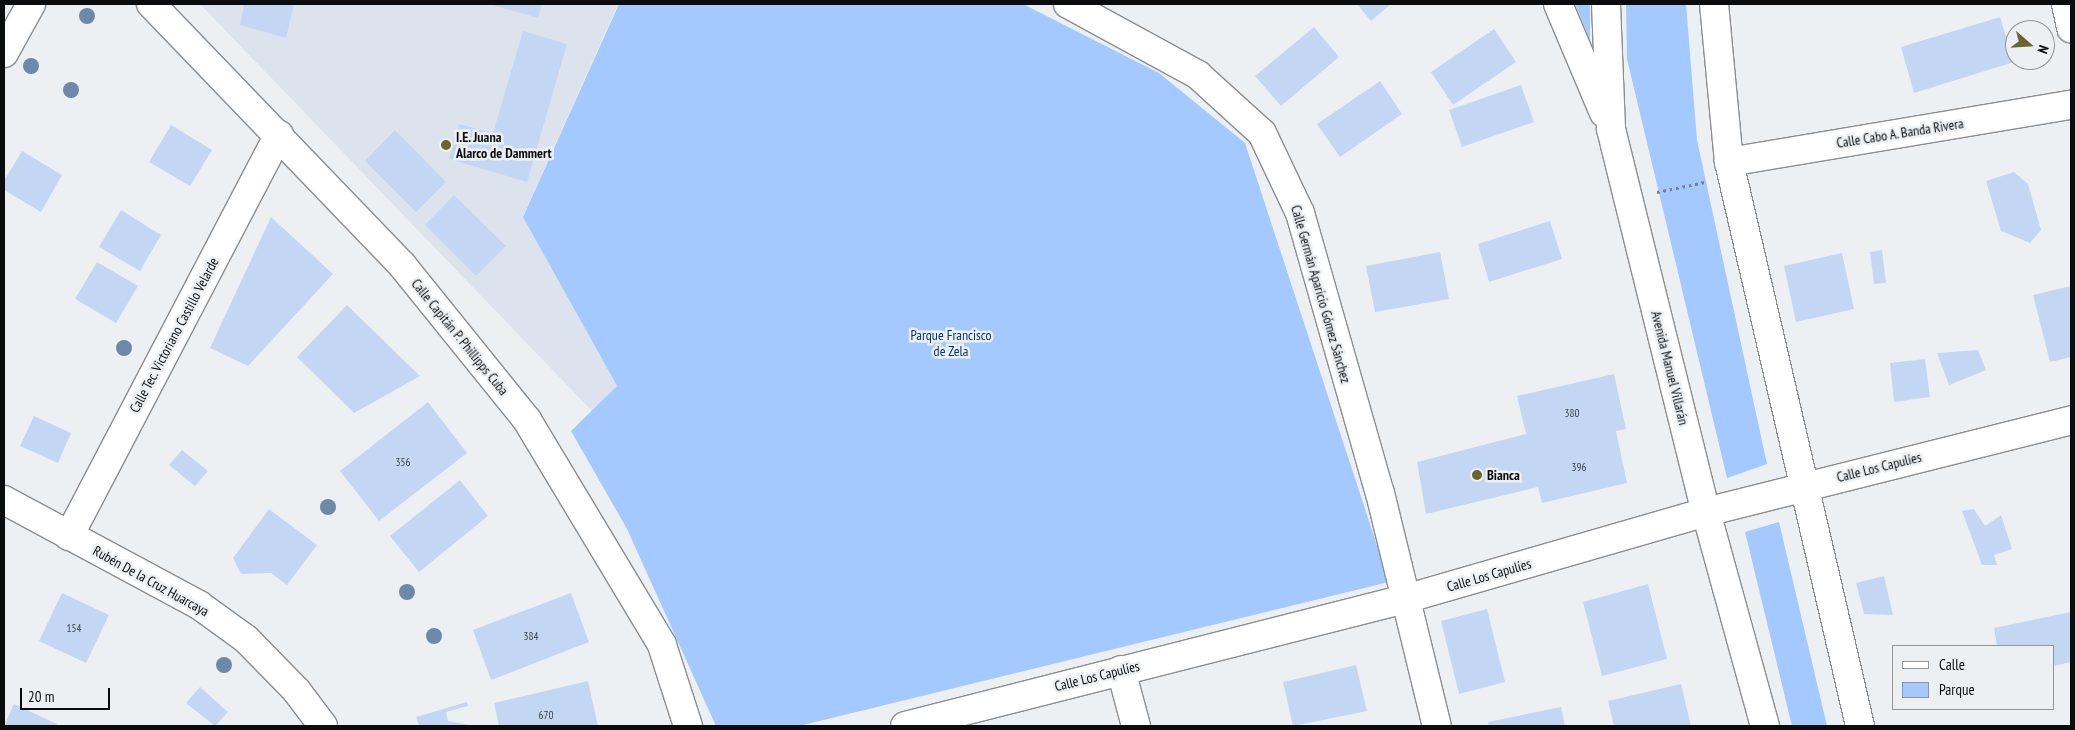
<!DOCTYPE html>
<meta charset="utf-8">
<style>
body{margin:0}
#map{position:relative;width:2075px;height:730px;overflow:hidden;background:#edf0f3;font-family:"PT Sans Narrow",sans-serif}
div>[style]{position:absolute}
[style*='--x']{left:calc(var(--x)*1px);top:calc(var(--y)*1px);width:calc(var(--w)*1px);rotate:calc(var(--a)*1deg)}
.built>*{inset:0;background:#dce3ed}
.green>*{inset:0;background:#a4c9fe}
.building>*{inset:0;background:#c3d7f4}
.path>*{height:3px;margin-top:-1.5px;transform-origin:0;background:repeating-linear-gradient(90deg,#7a7c7e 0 2.5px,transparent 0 6.5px)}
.roads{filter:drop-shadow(1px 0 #8b8d90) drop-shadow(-1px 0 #8b8d90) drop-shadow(0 1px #8b8d90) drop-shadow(0 -1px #8b8d90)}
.street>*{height:28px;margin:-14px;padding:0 14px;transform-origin:14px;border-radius:14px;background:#fff}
.secondary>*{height:28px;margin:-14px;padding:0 14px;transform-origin:14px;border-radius:14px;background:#fff}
.trees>*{width:16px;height:16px;margin:-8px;border-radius:50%;background:#6c89ac}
.dots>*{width:14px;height:14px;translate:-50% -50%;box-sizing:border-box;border:2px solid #edf0f3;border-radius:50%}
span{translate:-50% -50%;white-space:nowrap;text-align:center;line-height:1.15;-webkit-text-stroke:5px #edf0f3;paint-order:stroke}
.number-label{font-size:11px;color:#393f47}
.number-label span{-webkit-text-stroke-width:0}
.street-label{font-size:14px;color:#0b0c0d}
.poi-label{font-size:14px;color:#0b0c0d;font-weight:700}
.left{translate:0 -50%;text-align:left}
.park-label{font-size:14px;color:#023471}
.frame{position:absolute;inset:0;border:5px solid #0b0c0d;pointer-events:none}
.legend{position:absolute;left:1892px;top:645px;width:162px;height:65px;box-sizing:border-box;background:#edf0f3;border:1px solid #939597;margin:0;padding:6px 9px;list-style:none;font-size:15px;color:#0b0c0d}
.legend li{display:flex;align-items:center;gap:10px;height:25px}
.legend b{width:25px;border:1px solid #939597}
.north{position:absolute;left:2005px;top:20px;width:50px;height:50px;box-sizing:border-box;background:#edf0f3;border:1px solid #939597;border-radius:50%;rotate:109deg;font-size:14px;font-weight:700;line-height:20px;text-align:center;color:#0b0c0d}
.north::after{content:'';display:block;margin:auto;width:18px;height:22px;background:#6c632f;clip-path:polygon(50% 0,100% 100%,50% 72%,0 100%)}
.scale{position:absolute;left:20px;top:688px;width:90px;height:22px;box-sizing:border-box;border:2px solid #0b0c0d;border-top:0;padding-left:6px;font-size:15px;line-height:18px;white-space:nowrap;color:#0b0c0d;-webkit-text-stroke:4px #edf0f3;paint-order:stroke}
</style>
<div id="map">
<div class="built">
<div style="clip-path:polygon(200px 4px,618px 4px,523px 216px,617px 387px,592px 411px)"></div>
</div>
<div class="green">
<div style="clip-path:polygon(619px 4px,1023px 4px,1159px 73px,1245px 143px,1389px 582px,799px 726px,716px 726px,627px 529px,571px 431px,617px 386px,523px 217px)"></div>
<div style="clip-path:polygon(1575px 4px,1590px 4px,1590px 40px)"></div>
<div style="clip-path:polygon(1626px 4px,1686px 4px,1697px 140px,1767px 464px,1727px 478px,1627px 59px)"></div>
<div style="clip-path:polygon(1779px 522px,1827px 726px,1792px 726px,1745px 532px)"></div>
</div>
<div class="building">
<div style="clip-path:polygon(244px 4px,294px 4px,286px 38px,240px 25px)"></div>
<div style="clip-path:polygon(489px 4px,542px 4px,538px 18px)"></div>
<div style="clip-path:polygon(1357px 4px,1391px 4px,1371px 21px)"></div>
<div style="clip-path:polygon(2000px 17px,2014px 62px,1914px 93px,1901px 47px)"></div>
<div style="clip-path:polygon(1314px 27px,1339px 57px,1281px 106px,1255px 76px)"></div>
<div style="clip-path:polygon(1494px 29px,1516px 62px,1453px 105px,1431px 72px)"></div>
<div style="clip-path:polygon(523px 31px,567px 44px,527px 182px,449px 159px,459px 124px,493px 133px)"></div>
<div style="clip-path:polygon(1380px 81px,1402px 114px,1340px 157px,1317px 124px)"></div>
<div style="clip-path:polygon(1521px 85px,1534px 122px,1462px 147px,1449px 110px)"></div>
<div style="clip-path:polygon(171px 125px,212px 150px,190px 186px,149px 162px)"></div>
<div style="clip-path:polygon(395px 130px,446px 182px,416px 212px,365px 161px)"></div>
<div style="clip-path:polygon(22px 151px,62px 175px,41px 212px,4px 190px,4px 181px)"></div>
<div style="clip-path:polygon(2014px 172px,2028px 184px,2041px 230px,2030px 243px,2001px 231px,1986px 181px)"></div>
<div style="clip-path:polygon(454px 195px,506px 246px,476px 276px,425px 225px)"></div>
<div style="clip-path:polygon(121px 210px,161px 235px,140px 271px,99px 247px)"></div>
<div style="clip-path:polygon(271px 217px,333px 274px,248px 366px,210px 348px)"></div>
<div style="clip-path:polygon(1550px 221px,1562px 259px,1489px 282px,1478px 244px)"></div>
<div style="clip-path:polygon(1882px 250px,1886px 283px,1874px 284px,1870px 252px)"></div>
<div style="clip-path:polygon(1440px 252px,1449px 299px,1375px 312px,1366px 266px)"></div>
<div style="clip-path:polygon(1842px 253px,1854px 309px,1796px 322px,1784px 266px)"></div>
<div style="clip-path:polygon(97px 262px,138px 286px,116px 323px,75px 299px)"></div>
<div style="clip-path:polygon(2071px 286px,2071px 357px,2050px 362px,2033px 295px)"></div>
<div style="clip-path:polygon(347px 305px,420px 376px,354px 413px,297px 357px)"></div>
<div style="clip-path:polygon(1978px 350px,1986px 370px,1949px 385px,1937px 353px)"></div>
<div style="clip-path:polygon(1925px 359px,1930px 397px,1894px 402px,1890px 363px)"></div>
<div style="clip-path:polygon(1614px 374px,1626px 429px,1616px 431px,1627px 483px,1542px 503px,1538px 487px,1426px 514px,1417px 462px,1526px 434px,1517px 396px)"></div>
<div style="clip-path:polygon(428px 402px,467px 453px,379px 521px,340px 471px)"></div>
<div style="clip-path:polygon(34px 416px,71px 433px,58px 463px,20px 446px)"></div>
<div style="clip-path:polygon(182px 450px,208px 471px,195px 486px,169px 465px)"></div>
<div style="clip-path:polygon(460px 480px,488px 516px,419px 572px,390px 536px)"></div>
<div style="clip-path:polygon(269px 509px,317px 545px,287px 585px,271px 573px,241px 574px,233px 558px)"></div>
<div style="clip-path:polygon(1974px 509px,1985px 526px,2001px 515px,2012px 549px,1994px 555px,1997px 565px,1982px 565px,1962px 511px)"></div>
<div style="clip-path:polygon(1884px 576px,1893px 615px,1864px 614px,1856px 583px)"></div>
<div style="clip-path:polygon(1648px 584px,1667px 659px,1602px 676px,1583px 602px)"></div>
<div style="clip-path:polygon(62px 593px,109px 615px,86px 663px,39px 641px)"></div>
<div style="clip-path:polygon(571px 593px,589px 642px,491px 680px,473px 630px)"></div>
<div style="clip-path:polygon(1487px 609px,1505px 682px,1459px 694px,1441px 621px)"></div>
<div style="clip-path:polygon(2071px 612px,2071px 662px,2054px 666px,2054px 646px,1997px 646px,1994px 628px)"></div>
<div style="clip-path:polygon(1356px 665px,1367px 711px,1293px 726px,1283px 682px)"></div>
<div style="clip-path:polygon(588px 681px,598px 726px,499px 726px,494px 703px)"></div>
<div style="clip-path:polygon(1681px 684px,1691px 726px,1614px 726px,1608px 701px)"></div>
<div style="clip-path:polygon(200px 687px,228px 712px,215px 726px,186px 703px)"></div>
<div style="clip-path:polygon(467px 702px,468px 706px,446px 712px,448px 721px,475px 726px,419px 726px,416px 717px)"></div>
<div style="clip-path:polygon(14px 704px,57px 724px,56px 726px,4px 726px)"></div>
<div style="clip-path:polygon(1561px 707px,1565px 726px,1489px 726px,1488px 722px)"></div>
</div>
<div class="path">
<div style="--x:1657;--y:192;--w:49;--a:-11.8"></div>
</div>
<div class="roads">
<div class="street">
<div style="--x:151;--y:4;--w:362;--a:46.1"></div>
<div style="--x:402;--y:265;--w:199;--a:51.1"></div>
<div style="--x:527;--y:420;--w:262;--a:59"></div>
<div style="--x:662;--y:645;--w:85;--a:72.2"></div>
<div style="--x:1068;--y:4;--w:148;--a:28.6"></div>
<div style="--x:1198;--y:75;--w:86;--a:42.2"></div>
<div style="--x:1262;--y:133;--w:89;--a:64.6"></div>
<div style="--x:1300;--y:213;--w:291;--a:74.1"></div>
<div style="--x:1380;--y:493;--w:240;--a:76.3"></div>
<div style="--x:2066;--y:4;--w:25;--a:78"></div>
<div style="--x:4;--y:53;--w:56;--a:-61.1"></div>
<div style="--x:1729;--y:162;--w:347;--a:-9.5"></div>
<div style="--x:4;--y:500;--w:221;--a:28.3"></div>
<div style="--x:199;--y:605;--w:58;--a:35.9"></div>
<div style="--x:246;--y:639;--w:71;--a:45.6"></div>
<div style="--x:296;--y:690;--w:45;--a:53.1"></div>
<div style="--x:69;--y:536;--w:453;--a:-62.4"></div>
<div style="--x:1121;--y:670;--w:58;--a:75"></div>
<div style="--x:905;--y:726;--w:516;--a:-14.25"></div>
<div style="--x:1405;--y:599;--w:313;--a:-16.1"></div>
<div style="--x:1706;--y:512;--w:376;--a:-14.1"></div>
</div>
<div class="secondary">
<div style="--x:1558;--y:4;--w:118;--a:67.1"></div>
<div style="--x:1606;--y:4;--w:125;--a:87.7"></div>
<div style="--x:1611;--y:129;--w:395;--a:76.1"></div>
<div style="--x:1706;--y:512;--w:222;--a:74.6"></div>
<div style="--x:1714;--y:4;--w:159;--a:84.6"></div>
<div style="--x:1729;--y:162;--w:579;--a:76.92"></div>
</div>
</div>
<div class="trees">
<div style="left:87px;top:16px"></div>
<div style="left:31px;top:66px"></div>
<div style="left:71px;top:90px"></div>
<div style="left:124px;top:348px"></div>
<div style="left:328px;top:507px"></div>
<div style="left:407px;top:592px"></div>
<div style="left:434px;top:636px"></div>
<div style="left:224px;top:665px"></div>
</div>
<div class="dots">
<div style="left:446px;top:145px;background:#6c632f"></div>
<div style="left:1477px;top:475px;background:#6c632f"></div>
</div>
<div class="number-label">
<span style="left:1572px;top:413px">380</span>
<span style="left:403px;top:462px">356</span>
<span style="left:1579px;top:467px">396</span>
<span style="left:74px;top:628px">154</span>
<span style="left:531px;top:636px">384</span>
<span style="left:546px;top:715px">670</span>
</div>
<div class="street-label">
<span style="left:1900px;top:133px;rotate:-9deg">Calle Cabo A. Banda Rivera</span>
<span style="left:1321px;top:294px;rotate:74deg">Calle Germán Aparicio Gómez Sánchez</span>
<span style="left:174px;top:335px;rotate:-62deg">Calle Tec. Victoriano Castillo Velarde</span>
<span style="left:460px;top:337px;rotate:51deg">Calle Capitán P. Phillipps Cuba</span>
<span style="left:1670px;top:368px;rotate:76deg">Avenida Manuel Villarán</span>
<span style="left:1879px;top:467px;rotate:-14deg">Calle Los Capulíes</span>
<span style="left:1489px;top:575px;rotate:-16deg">Calle Los Capulíes</span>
<span style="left:151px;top:581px;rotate:29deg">Rubén De la Cruz Huarcaya</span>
<span style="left:1097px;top:676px;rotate:-14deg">Calle Los Capulíes</span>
</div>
<div class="poi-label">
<span class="left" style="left:456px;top:145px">I.E. Juana<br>Alarco de Dammert</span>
<span class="left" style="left:1487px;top:475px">Bianca</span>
</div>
<div class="park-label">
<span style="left:951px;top:343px">Parque Francisco<br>de Zela</span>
</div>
<div class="frame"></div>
<ul class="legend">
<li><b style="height:6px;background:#fff"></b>Calle</li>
<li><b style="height:14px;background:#a4c9fe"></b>Parque</li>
</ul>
<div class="north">N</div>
<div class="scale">20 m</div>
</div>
